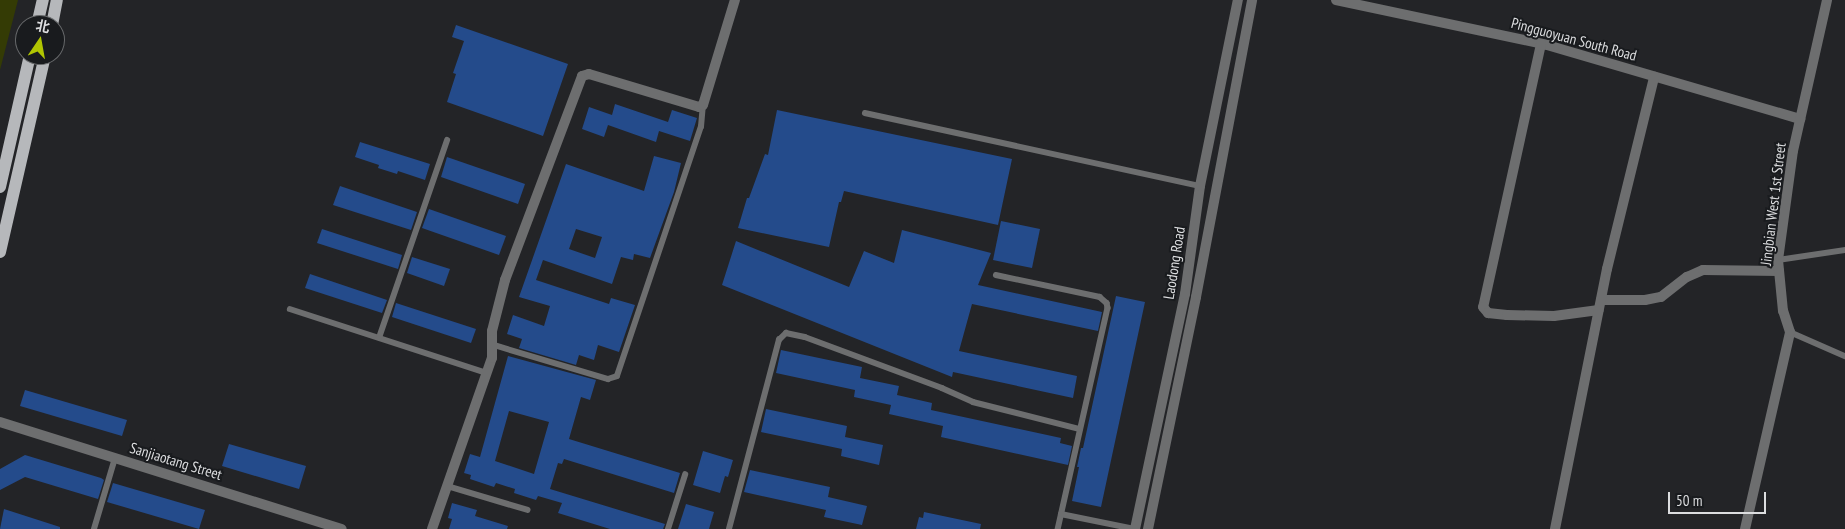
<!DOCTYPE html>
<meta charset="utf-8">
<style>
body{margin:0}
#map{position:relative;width:1845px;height:529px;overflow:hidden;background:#232427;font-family:"PT Sans Narrow","Noto Sans SC",sans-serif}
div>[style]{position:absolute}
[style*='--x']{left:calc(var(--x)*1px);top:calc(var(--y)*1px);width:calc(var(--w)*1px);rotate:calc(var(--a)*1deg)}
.green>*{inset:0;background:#343b05}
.building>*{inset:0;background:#244b8b}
.service>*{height:5.5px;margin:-2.75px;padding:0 2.75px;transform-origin:2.75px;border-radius:2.75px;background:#6d6e6f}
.minor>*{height:10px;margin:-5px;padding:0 5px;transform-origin:5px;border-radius:5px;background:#6d6e6f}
.tertiary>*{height:10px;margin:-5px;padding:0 5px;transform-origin:5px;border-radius:5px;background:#6d6e6f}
.primary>*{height:12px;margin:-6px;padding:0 6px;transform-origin:6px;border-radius:6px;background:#b6b8bb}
span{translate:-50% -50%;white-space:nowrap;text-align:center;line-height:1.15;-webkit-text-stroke:4px #191b1e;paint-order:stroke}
.street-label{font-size:15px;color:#dcdddf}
.north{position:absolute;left:15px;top:15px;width:50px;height:50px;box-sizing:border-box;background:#191b1e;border:1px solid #67696b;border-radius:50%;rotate:12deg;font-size:14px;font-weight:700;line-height:20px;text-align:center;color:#dcdddf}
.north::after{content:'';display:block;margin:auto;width:18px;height:22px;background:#b0c502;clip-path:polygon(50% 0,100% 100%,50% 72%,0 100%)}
.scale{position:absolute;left:1668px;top:492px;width:98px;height:22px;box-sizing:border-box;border:2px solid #dcdddf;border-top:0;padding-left:6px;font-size:15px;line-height:18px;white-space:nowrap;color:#dcdddf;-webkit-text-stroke:4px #191b1e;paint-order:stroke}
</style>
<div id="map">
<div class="green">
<div style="clip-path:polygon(0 0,18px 0,0 70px)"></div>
</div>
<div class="building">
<div style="clip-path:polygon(456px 25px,568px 64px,543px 136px,447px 102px,456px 74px,453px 73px,464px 41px,452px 37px)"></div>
<div style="clip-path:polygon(615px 104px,668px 122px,672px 110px,697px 118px,690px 141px,659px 131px,656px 142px,608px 125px,604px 137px,582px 129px,589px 107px,612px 115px)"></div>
<div style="clip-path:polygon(777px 110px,1012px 159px,998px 225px,844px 191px,841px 202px,839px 202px,829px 247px,738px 228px,747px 198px,749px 198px,765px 154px,768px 155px)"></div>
<div style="clip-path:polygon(360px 142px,430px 164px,425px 180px,398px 171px,397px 174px,378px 168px,379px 165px,355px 157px)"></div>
<div style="clip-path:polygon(evenodd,654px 156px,681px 163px,674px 192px,650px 258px,634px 254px,633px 260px,621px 257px,612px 284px,543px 260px,536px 280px,609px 304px,611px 298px,635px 305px,619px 352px,598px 345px,594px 360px,579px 355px,576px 365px,519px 348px,522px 339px,507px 334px,513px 315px,544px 326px,550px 306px,519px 297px,566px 164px,644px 191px,654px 156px,576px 229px,602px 237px,595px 258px,569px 249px,576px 229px)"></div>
<div style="clip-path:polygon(447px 157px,525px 184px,518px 204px,441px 177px)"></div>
<div style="clip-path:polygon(340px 186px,417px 212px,411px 230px,333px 205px)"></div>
<div style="clip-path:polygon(429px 209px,506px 236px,499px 255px,422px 228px)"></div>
<div style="clip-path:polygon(1001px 221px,1040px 229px,1032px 268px,993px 260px)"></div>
<div style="clip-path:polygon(322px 229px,402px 255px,398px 269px,317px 243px)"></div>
<div style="clip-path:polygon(902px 230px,991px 253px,978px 285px,1102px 312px,1098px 331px,972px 304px,959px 351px,1077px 376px,1073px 398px,953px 372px,952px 377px,722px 285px,736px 241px,849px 287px,864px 251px,894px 263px)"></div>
<div style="clip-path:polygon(412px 257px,450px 269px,444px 286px,407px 273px)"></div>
<div style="clip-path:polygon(310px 274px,387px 300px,382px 313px,305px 288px)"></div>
<div style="clip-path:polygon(1116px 296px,1145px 302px,1101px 507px,1072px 501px,1079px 467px,1077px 467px,1081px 448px,1083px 448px)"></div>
<div style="clip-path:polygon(396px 303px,476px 329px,471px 343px,392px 317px)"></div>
<div style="clip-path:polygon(781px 350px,862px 367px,860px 378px,899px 386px,897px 395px,932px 403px,931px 410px,1061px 438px,1060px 443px,1072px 446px,1068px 465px,941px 437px,943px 426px,889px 414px,891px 405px,854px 397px,855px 390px,776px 373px)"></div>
<div style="clip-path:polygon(evenodd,508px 356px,596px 380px,590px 400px,581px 397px,569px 439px,680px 473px,674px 493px,564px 459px,562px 464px,558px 463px,550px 489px,665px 524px,663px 529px,610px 529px,558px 513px,562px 503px,538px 496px,536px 500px,514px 493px,515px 489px,496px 483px,494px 487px,470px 479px,471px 475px,464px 473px,470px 454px,480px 457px,508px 356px,509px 411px,549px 422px,534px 474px,495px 461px,509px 411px)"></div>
<div style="clip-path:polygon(25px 390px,127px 420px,122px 436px,20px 406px)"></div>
<div style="clip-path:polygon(766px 409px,847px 426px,845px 437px,883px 445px,879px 465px,841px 456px,842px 449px,761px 432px)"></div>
<div style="clip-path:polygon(229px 444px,306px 466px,299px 489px,222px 466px)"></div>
<div style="clip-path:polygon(703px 451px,733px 460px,728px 477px,725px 476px,720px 493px,693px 485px)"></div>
<div style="clip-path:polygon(25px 455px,101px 478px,104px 480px,98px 499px,25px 477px,0 490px,0 469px)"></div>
<div style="clip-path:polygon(750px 470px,830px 487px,828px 497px,867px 506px,862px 525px,824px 517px,826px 510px,744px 492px)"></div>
<div style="clip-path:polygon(113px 483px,205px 510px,199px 529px,107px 502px)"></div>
<div style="clip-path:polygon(452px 503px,477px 510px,475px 516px,508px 526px,507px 529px,449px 529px,452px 519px,448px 518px)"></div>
<div style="clip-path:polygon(686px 504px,714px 512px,709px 529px,678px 529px)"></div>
<div style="clip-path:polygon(4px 509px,60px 527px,60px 529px,0 529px)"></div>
<div style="clip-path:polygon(924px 512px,981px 524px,980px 529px,916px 529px,919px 517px,923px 518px)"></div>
</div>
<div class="service">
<div style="--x:865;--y:113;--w:343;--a:12.3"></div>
<div style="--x:1778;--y:260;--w:68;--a:-8.5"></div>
<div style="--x:996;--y:275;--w:106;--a:11.9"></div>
<div style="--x:1100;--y:297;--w:9;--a:41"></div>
<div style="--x:1107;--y:303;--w:5;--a:79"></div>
<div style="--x:1108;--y:308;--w:227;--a:102.7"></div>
<div style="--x:290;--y:309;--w:207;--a:18"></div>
<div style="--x:1790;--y:332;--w:60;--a:23.6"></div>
<div style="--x:379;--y:338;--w:209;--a:-71"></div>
<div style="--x:494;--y:345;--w:119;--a:16.6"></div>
<div style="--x:608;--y:379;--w:9;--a:-18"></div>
<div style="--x:617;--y:376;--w:263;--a:-71.4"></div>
<div style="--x:701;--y:127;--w:22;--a:-85"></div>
<div style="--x:447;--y:486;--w:84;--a:16.5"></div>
<div style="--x:1061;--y:514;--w:76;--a:11.5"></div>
<div style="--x:94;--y:529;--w:74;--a:-73.5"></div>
<div style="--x:668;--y:529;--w:57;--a:-72.5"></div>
<div style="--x:729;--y:529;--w:196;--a:-75.2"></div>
<div style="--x:779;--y:340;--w:10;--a:-45"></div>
<div style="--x:786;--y:333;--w:19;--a:12"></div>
<div style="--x:805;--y:337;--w:146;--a:20.4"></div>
<div style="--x:942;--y:388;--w:34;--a:24"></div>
<div style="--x:973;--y:402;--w:110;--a:14.2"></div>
</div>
<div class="minor">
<div style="--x:1336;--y:0;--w:216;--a:12"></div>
<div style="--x:1547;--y:45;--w:264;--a:16.3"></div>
<div style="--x:1541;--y:44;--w:269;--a:102.4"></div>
<div style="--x:1483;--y:307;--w:8;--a:50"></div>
<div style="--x:1488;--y:313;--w:19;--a:6"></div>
<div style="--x:1507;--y:315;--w:47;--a:1.2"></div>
<div style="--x:1554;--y:316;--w:45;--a:-7.6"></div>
<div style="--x:1601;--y:300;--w:44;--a:0"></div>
<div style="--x:1645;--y:300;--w:16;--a:-11"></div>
<div style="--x:1661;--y:297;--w:33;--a:-38"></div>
<div style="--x:1687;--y:277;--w:17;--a:-24"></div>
<div style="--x:1703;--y:270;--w:76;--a:0.8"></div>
<div style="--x:432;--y:529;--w:181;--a:-70.7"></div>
<div style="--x:492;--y:358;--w:27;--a:-90"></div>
<div style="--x:492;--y:331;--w:53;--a:-75.7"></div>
<div style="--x:505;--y:280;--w:218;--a:-69.3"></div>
<div style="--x:582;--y:76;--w:7;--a:-16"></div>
<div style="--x:589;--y:74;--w:115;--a:16.7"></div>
<div style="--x:699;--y:107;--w:4;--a:-27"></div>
<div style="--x:703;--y:105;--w:110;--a:-73.1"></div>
<div style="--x:1555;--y:529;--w:265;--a:-78.7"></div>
<div style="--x:1607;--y:269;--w:198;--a:-76.2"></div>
<div style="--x:1745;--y:529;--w:202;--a:-77.1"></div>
<div style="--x:1790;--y:332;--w:22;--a:-108"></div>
<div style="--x:1783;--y:311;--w:51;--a:-95.6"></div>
<div style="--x:1778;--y:260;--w:110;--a:-82.2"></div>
<div style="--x:1793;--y:151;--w:155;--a:-77.3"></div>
</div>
<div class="tertiary">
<div style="--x:0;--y:422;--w:358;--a:17.4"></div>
<div style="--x:1135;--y:529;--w:240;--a:-78"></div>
<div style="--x:1185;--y:294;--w:109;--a:-82.1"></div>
<div style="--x:1200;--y:186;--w:190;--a:-78.5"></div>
<div style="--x:1148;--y:529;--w:237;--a:-78.3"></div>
<div style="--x:1196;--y:297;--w:302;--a:-79.3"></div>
</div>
<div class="primary">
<div style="--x:37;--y:25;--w:26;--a:-77"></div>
<div style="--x:52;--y:25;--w:25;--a:-79"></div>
<div style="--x:0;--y:187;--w:135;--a:-77.2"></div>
<div style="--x:0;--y:252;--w:202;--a:-77.1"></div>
</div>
<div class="street-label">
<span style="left:1574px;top:39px;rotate:15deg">Pingguoyuan South Road</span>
<span style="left:1773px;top:204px;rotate:-83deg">Jingbian West 1st Street</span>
<span style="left:1174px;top:263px;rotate:-81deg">Laodong Road</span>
<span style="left:176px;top:461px;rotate:17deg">Sanjiaotang Street</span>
</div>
<div class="north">北</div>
<div class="scale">50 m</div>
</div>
